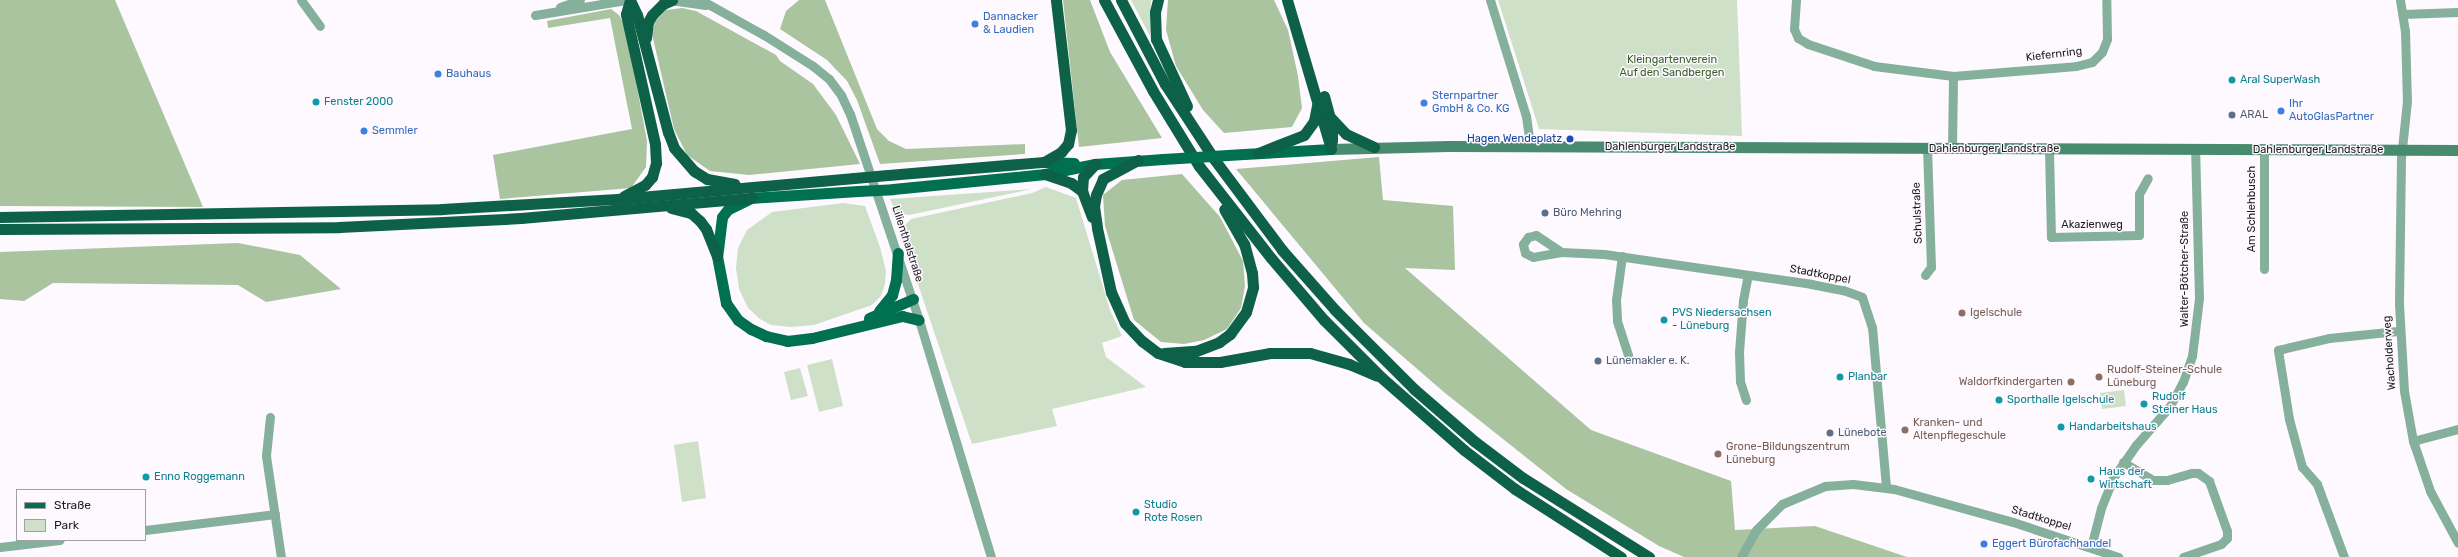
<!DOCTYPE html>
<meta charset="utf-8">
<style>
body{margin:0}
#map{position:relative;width:2458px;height:557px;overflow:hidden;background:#fdf9ff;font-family:Rubik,sans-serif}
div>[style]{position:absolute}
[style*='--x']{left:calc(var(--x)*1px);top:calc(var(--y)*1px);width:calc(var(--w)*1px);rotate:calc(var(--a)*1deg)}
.green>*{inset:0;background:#cfe0c9}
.forest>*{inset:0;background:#a9c49f}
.minor>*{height:9px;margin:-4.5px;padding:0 4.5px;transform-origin:4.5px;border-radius:4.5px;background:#85b09c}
.secondary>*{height:11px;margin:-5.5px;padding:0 5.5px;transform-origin:5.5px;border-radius:5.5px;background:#488b6f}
.primary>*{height:11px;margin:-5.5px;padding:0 5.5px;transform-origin:5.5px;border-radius:5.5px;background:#017050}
.trunk>*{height:11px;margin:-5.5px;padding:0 5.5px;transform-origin:5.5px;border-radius:5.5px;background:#0c6146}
.primary-bridge>*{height:11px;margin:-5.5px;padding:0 5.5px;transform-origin:5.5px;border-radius:5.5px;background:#017050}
.trunk-bridge>*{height:11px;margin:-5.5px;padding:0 5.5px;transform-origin:5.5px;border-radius:5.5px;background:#0c6146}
.dots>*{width:11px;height:11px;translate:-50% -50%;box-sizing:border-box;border:2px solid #fdf9ff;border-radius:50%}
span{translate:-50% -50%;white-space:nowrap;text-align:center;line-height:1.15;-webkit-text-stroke:3px #fdf9ff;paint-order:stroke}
.shop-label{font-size:11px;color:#366cbe}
.left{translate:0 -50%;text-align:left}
.street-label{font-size:11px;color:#1d1b1e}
.park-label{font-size:11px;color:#395e2b}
.culture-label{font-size:11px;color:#0d838f}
.service-label{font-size:11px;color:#4e5e75}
.transit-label{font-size:11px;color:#164399}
.right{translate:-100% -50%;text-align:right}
.education-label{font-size:11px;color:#785e54}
.legend{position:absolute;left:16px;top:489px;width:130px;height:52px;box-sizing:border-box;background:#fdf9ff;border:1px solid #a3a0a5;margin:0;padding:5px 7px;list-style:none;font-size:12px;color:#1d1b1e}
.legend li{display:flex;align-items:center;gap:8px;height:20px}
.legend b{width:20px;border:1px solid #a3a0a5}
</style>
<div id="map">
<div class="green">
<div style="clip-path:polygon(1131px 0,1151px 0,1150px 36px)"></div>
<div style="clip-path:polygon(1498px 0,1737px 0,1742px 136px,1539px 129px)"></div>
<div style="clip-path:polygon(1046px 187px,1076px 198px,1110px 310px,1122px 336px,1102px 343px,1106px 357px,1146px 387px,1052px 409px,1057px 426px,972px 444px,902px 237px,901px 229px,911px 219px,1032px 193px)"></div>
<div style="clip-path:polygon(1032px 189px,909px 215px,896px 213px,890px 199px)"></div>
<div style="clip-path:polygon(843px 203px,865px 206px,880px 247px,886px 271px,885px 284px,881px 296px,872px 305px,814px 325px,791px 327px,771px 325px,760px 319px,748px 308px,739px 289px,736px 268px,738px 248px,747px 230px,772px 212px)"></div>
<div style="clip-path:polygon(832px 359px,843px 406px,819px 412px,807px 365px)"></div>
<div style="clip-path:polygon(800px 368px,808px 396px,791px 400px,784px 372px)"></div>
<div style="clip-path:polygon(2124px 390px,2126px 406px,2102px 409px,2100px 393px)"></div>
<div style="clip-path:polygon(698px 441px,706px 498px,682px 502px,674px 445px)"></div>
</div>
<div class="forest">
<div style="clip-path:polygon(0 0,115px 0,203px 207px,0 206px)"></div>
<div style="clip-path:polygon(799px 0,825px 0,877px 129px,889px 141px,906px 149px,1025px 144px,1025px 154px,880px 164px,857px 100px,847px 81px,827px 60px,780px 29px,786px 11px)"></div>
<div style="clip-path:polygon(1063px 0,1090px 0,1110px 52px,1162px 138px,1079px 147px)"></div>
<div style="clip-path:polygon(1168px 0,1274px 0,1288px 30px,1298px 76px,1302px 108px,1292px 127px,1224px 133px,1203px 110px,1176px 66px,1166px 30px)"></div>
<div style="clip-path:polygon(682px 8px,696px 11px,776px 55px,780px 61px,813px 84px,836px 115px,860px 164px,749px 175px,710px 171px,687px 155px,674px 129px,652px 34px,655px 22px,666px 10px)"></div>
<div style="clip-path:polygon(611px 9px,619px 15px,626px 28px,647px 141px,646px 167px,631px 188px,500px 199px,493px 155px,632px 129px,610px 18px,548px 28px,547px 21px)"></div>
<div style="clip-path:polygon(1379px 157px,1383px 200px,1453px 206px,1455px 270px,1405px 268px,1591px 430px,1731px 481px,1735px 530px,1815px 526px,1907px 557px,1684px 557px,1659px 546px,1566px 489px,1445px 393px,1364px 323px,1236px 169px)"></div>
<div style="clip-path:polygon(1182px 174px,1220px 217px,1243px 261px,1245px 286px,1241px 308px,1227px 329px,1204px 340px,1184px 344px,1161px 342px,1134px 320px,1105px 226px,1103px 195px,1122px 180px)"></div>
<div style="clip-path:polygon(238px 243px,300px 255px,341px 289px,266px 302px,238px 285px,53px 283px,24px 301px,0 299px,0 252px)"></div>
</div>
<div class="minor">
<div style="--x:301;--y:0;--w:32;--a:54"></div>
<div style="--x:670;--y:0;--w:36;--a:8"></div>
<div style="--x:701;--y:0;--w:72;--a:29.1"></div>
<div style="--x:764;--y:35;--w:58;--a:32.3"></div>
<div style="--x:813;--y:66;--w:21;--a:39"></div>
<div style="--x:829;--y:79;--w:20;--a:53"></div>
<div style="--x:841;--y:95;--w:21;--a:65"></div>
<div style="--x:850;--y:114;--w:217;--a:71.5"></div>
<div style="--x:919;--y:320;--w:248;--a:73.1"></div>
<div style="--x:1490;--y:0;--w:121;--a:72.8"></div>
<div style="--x:1526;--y:116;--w:30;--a:82"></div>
<div style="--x:1796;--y:0;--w:29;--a:94"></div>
<div style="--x:1794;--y:29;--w:10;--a:66"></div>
<div style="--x:1798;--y:38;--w:12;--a:31"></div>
<div style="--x:1808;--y:44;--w:70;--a:18.4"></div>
<div style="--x:1874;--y:66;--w:80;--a:7.2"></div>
<div style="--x:1953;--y:76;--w:123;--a:-4.6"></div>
<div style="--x:2076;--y:66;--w:16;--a:-14"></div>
<div style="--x:2092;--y:62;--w:14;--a:-45"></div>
<div style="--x:2102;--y:52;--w:14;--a:-69"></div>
<div style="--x:2107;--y:39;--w:39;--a:-91"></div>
<div style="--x:2400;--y:0;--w:31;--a:81"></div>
<div style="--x:2405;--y:31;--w:70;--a:88.4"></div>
<div style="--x:2407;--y:101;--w:57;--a:96"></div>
<div style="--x:2401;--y:158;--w:146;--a:90.8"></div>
<div style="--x:2399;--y:304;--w:87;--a:86.7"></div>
<div style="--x:2404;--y:391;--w:51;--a:79.8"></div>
<div style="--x:2413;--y:441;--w:53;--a:71.2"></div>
<div style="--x:2430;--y:491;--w:59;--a:61.7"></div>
<div style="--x:560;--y:7;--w:21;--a:-19"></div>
<div style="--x:2403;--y:14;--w:55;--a:-2.1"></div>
<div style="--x:535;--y:15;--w:92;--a:-9.4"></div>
<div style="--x:1952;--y:149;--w:73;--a:-89.2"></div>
<div style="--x:2049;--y:150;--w:87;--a:88.7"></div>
<div style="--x:2051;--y:237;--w:88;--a:-1.3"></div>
<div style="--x:2139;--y:235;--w:41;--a:-90"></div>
<div style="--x:2139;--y:194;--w:18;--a:-61"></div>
<div style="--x:1561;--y:252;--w:28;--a:170"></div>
<div style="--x:1533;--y:257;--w:9;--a:-153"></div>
<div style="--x:1525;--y:253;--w:9;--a:-103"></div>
<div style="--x:1523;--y:244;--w:9;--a:-54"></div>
<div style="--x:1528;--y:237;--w:8;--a:-14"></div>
<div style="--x:1536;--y:235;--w:30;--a:34"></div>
<div style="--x:1561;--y:252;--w:43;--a:2.7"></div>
<div style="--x:1604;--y:254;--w:209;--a:8.2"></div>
<div style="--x:1811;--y:284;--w:33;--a:11"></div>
<div style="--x:1843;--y:290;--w:20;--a:20"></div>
<div style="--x:1862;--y:297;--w:32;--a:72"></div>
<div style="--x:1872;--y:327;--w:161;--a:85"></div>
<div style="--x:1622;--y:256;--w:44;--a:97.8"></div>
<div style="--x:1616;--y:300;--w:21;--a:87"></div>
<div style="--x:1617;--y:321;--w:36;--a:72"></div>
<div style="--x:2264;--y:269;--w:119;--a:-90"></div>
<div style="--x:1925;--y:275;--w:10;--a:-53"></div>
<div style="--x:1931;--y:267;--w:118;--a:-91.9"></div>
<div style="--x:1746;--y:400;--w:20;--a:-108"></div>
<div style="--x:1740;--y:381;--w:29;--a:-92"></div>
<div style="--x:1739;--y:352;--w:52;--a:-85.6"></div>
<div style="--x:1743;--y:300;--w:25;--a:-79"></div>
<div style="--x:270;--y:417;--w:39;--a:96"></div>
<div style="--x:266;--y:456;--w:102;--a:81.6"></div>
<div style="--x:2413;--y:441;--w:47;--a:-14.9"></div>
<div style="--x:2123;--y:462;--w:35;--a:31"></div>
<div style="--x:2153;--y:480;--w:14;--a:0"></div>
<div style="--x:2167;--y:480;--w:26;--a:-16"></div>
<div style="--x:2192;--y:473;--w:6;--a:0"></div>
<div style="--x:2198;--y:473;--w:14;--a:36"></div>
<div style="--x:2209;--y:481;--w:53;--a:70.2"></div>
<div style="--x:2227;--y:531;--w:7;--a:90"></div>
<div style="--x:2227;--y:538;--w:8;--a:135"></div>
<div style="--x:2221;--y:544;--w:40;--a:161.1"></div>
<div style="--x:145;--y:530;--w:131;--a:-7"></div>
<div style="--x:0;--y:547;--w:60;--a:-6.7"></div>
<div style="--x:2091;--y:547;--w:40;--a:-75.6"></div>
<div style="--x:2101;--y:508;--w:32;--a:-68"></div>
<div style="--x:2113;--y:478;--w:40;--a:-55.1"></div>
<div style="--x:2136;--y:445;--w:52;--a:-48.9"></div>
<div style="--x:2170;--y:406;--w:27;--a:-62"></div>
<div style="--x:2183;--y:382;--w:28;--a:-71"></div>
<div style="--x:2192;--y:356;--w:58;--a:-83.1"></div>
<div style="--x:2199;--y:298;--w:148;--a:-91.5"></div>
<div style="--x:1741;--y:557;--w:31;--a:-61"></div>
<div style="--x:1756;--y:530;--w:37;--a:-45"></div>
<div style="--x:1782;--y:504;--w:47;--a:-22.7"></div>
<div style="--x:1825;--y:486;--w:28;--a:-4"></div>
<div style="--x:1853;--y:484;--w:41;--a:7"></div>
<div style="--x:1894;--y:489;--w:123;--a:15.5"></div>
<div style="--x:2013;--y:522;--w:111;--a:18.4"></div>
<div style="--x:2344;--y:557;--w:78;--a:-110.3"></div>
<div style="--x:2317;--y:484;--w:23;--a:-131"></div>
<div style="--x:2302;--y:467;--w:50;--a:-105.2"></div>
<div style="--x:2289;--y:419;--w:70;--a:-99.1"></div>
<div style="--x:2278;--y:350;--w:52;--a:-13.2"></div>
<div style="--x:2329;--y:338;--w:69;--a:-5.8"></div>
</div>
<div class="secondary">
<div style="--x:1331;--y:149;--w:117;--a:-1.5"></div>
<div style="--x:1448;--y:146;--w:1010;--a:0.23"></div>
</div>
<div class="primary">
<div style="--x:1244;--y:154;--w:87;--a:-3.3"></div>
<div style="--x:1044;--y:162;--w:30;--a:2"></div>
<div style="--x:893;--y:189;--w:153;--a:-5.6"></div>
<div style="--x:1045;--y:174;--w:51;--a:-11.3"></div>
<div style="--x:1095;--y:164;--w:68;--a:-4.2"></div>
<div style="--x:858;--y:191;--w:107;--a:176.3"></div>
<div style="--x:751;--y:198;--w:25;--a:154"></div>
<div style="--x:728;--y:209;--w:10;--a:127"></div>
<div style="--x:722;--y:217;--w:39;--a:97"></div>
<div style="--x:717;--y:256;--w:48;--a:79.2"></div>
<div style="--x:726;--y:303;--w:21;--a:55"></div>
<div style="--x:738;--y:320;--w:16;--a:35"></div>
<div style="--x:751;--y:329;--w:17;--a:25"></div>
<div style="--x:766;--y:336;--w:22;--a:13"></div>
<div style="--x:787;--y:341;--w:25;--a:-7"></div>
<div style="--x:812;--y:338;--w:93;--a:-13.7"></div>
<div style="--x:902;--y:316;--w:17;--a:13"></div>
<div style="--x:879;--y:311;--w:21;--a:-51"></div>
<div style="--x:892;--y:295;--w:16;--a:-75"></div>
<div style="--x:896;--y:280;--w:27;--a:-86"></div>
<div style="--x:869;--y:318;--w:48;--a:-23.4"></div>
</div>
<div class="trunk">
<div style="--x:630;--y:0;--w:17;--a:65"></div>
<div style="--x:637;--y:15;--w:121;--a:75.2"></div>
<div style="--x:668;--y:132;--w:17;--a:69"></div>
<div style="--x:674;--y:148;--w:30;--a:49"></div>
<div style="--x:694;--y:171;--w:15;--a:32"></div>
<div style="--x:707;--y:179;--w:28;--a:10"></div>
<div style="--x:1104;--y:0;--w:103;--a:61.7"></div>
<div style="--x:1153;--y:91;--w:88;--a:58.5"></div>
<div style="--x:1199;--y:166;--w:117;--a:52"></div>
<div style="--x:1271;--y:258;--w:82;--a:49.5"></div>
<div style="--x:1324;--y:320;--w:82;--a:45"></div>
<div style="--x:1382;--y:378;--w:109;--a:41.3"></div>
<div style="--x:1464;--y:450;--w:64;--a:37.4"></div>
<div style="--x:1515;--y:489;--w:126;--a:32.7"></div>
<div style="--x:1121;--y:0;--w:95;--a:62.4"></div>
<div style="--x:1165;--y:84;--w:90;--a:56.8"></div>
<div style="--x:1214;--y:159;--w:114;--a:53.2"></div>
<div style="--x:1282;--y:250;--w:80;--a:48.5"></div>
<div style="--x:1335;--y:310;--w:112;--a:45"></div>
<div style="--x:1414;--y:389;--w:79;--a:40.9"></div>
<div style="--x:1474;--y:441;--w:61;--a:37.1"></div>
<div style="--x:1523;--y:478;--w:149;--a:32.1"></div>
<div style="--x:1158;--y:0;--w:12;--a:104"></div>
<div style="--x:1155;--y:12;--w:27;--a:88"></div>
<div style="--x:1156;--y:39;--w:74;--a:65.2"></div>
<div style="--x:1287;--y:0;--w:155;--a:73.5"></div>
<div style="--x:646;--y:38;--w:16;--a:-83"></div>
<div style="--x:648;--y:22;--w:8;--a:-60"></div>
<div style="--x:652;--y:15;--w:16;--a:-45"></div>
<div style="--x:663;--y:4;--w:10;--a:-24"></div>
<div style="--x:1324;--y:96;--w:31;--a:75"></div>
<div style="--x:1332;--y:126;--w:15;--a:90"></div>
<div style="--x:1330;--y:117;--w:23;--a:47"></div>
<div style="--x:1346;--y:134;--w:31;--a:25"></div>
<div style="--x:1258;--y:153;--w:49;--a:-21.4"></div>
<div style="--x:1304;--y:135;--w:17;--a:-54"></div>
<div style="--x:1314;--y:121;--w:16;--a:-79"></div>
<div style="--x:1138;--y:160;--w:40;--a:152"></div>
<div style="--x:1103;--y:179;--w:17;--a:114"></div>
<div style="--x:1096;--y:195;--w:11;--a:100"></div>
<div style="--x:1094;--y:206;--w:22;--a:82"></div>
<div style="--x:1097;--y:228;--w:66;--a:77.7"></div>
<div style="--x:1111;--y:292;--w:34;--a:66"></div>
<div style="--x:1125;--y:323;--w:25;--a:47"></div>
<div style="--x:1142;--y:341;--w:20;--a:37"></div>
<div style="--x:1158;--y:353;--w:28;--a:18"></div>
<div style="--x:1185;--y:362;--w:35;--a:0"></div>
<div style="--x:1220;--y:362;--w:51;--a:-10.2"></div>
<div style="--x:1270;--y:353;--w:40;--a:0"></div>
<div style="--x:1310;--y:353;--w:41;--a:15.8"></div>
<div style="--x:1349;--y:364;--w:30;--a:23"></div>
<div style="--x:1045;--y:174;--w:28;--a:19"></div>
<div style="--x:1071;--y:183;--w:14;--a:36"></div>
<div style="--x:888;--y:175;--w:157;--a:-4.8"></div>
<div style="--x:1044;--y:162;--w:20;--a:-30"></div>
<div style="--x:1061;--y:152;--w:11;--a:-49"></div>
<div style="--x:1068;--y:144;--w:14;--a:-78"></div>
<div style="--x:1071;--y:130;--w:131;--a:-96.6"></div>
<div style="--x:624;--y:196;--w:24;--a:-28"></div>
<div style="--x:645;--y:185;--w:11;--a:-49"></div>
<div style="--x:652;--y:177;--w:15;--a:-74"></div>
<div style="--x:656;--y:163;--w:19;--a:-93"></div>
<div style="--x:655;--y:144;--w:133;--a:-102.6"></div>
<div style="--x:626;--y:14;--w:15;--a:-74"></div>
<div style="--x:671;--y:208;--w:21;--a:14"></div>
<div style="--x:691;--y:213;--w:12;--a:42"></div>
<div style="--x:700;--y:221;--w:10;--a:53"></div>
<div style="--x:706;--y:229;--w:29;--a:68"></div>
<div style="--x:0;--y:217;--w:442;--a:-1"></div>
<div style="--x:442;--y:209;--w:176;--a:-3.3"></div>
<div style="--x:618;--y:199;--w:237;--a:-5.1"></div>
<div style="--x:1092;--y:217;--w:28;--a:-111"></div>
<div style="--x:1082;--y:191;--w:14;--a:-86"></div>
<div style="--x:1083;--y:177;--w:18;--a:-47"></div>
<div style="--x:0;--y:229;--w:339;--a:-0.3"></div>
<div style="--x:339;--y:227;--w:182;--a:-2.8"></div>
<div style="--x:521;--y:218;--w:231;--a:-5"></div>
<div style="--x:1164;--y:353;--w:32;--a:-4"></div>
<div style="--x:1196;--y:351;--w:25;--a:-21"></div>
<div style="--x:1219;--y:342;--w:14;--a:-36"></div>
<div style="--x:1230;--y:334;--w:27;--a:-54"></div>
<div style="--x:1246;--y:312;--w:26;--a:-74"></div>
<div style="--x:1253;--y:287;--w:14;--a:-94"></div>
<div style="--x:1252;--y:273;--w:30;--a:-105"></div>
<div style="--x:1244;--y:244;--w:40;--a:-119.7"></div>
</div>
<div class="primary-bridge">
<div style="--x:1163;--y:159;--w:81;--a:-3.5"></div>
<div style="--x:858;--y:191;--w:35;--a:-3"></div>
</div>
<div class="trunk-bridge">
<div style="--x:854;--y:178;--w:34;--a:-5"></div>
</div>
<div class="dots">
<div style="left:975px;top:24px;background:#3f7fe0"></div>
<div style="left:438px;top:74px;background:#3f7fe0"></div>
<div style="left:2232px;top:80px;background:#0f9aa8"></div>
<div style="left:316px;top:102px;background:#0f9aa8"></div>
<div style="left:1424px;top:103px;background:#3f7fe0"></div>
<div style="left:2281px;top:111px;background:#3f7fe0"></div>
<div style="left:2232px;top:115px;background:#5c6f8a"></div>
<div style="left:364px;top:131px;background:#3f7fe0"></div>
<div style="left:1570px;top:139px;background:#1a4fb4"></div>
<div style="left:1545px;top:213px;background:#5c6f8a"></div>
<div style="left:1962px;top:313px;background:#8d6e63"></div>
<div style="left:1664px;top:320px;background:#0f9aa8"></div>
<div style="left:1598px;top:361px;background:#5c6f8a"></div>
<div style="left:1840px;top:377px;background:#0f9aa8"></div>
<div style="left:2099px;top:377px;background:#8d6e63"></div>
<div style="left:2071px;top:382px;background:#8d6e63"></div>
<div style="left:1999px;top:400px;background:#0f9aa8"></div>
<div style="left:2144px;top:404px;background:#0f9aa8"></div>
<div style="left:2061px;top:427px;background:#0f9aa8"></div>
<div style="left:1905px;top:430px;background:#8d6e63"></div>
<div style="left:1830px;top:433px;background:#5c6f8a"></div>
<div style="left:1718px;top:454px;background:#8d6e63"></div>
<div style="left:146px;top:477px;background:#0f9aa8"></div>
<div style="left:2091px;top:479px;background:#0f9aa8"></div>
<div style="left:1136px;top:512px;background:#0f9aa8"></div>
<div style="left:1984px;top:544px;background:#3f7fe0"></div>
</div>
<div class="shop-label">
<span class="left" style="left:983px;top:24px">Dannacker<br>&amp; Laudien</span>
<span class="left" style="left:446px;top:74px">Bauhaus</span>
<span class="left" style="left:1432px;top:103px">Sternpartner<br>GmbH &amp; Co. KG</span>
<span class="left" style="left:2289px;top:111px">Ihr<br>AutoGlasPartner</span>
<span class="left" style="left:372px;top:131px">Semmler</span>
<span class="left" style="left:1992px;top:544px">Eggert Bürofachhandel</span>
</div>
<div class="street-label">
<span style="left:2054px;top:55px;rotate:-7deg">Kiefernring</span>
<span style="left:1670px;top:147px">Dahlenburger Landstraße</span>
<span style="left:1994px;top:149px">Dahlenburger Landstraße</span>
<span style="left:2318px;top:150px">Dahlenburger Landstraße</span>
<span style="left:2252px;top:209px;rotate:-90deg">Am Schlehbusch</span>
<span style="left:1918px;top:213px;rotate:-92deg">Schulstraße</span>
<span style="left:2092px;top:225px">Akazienweg</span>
<span style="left:907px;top:244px;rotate:72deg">Lilienthalstraße</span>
<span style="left:2185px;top:269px;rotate:-90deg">Walter-Bötcher-Straße</span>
<span style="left:1820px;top:275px;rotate:11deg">Stadtkoppel</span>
<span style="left:2390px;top:353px;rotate:-94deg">Wacholderweg</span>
<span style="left:2041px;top:519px;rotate:17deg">Stadtkoppel</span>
</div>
<div class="park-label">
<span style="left:1672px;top:67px">Kleingartenverein<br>Auf den Sandbergen</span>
</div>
<div class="culture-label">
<span class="left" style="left:2240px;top:80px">Aral SuperWash</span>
<span class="left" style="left:324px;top:102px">Fenster 2000</span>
<span class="left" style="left:1672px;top:320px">PVS Niedersachsen<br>- Lüneburg</span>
<span class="left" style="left:1848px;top:377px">Planbar</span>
<span class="left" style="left:2152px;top:404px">Rudolf<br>Steiner Haus</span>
<span class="left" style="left:2007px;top:400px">Sporthalle Igelschule</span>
<span class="left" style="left:2069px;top:427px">Handarbeitshaus</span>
<span class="left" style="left:2099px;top:479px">Haus der<br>Wirtschaft</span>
<span class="left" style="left:154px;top:477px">Enno Roggemann</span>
<span class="left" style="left:1144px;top:512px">Studio<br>Rote Rosen</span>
</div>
<div class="service-label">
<span class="left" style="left:2240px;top:115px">ARAL</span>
<span class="left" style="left:1553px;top:213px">Büro Mehring</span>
<span class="left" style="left:1606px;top:361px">Lünemakler e. K.</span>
<span class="left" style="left:1838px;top:433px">Lünebote</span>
</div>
<div class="transit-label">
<span class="right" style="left:1562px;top:139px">Hagen Wendeplatz</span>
</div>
<div class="education-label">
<span class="left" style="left:1970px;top:313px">Igelschule</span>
<span class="left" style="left:2107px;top:377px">Rudolf-Steiner-Schule<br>Lüneburg</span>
<span class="right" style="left:2063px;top:382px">Waldorfkindergarten</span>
<span class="left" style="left:1913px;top:430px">Kranken- und<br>Altenpflegeschule</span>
<span class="left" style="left:1726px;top:454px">Grone-Bildungszentrum<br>Lüneburg</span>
</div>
<ul class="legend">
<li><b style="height:5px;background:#017050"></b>Straße</li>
<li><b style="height:11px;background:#cfe0c9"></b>Park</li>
</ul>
</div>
